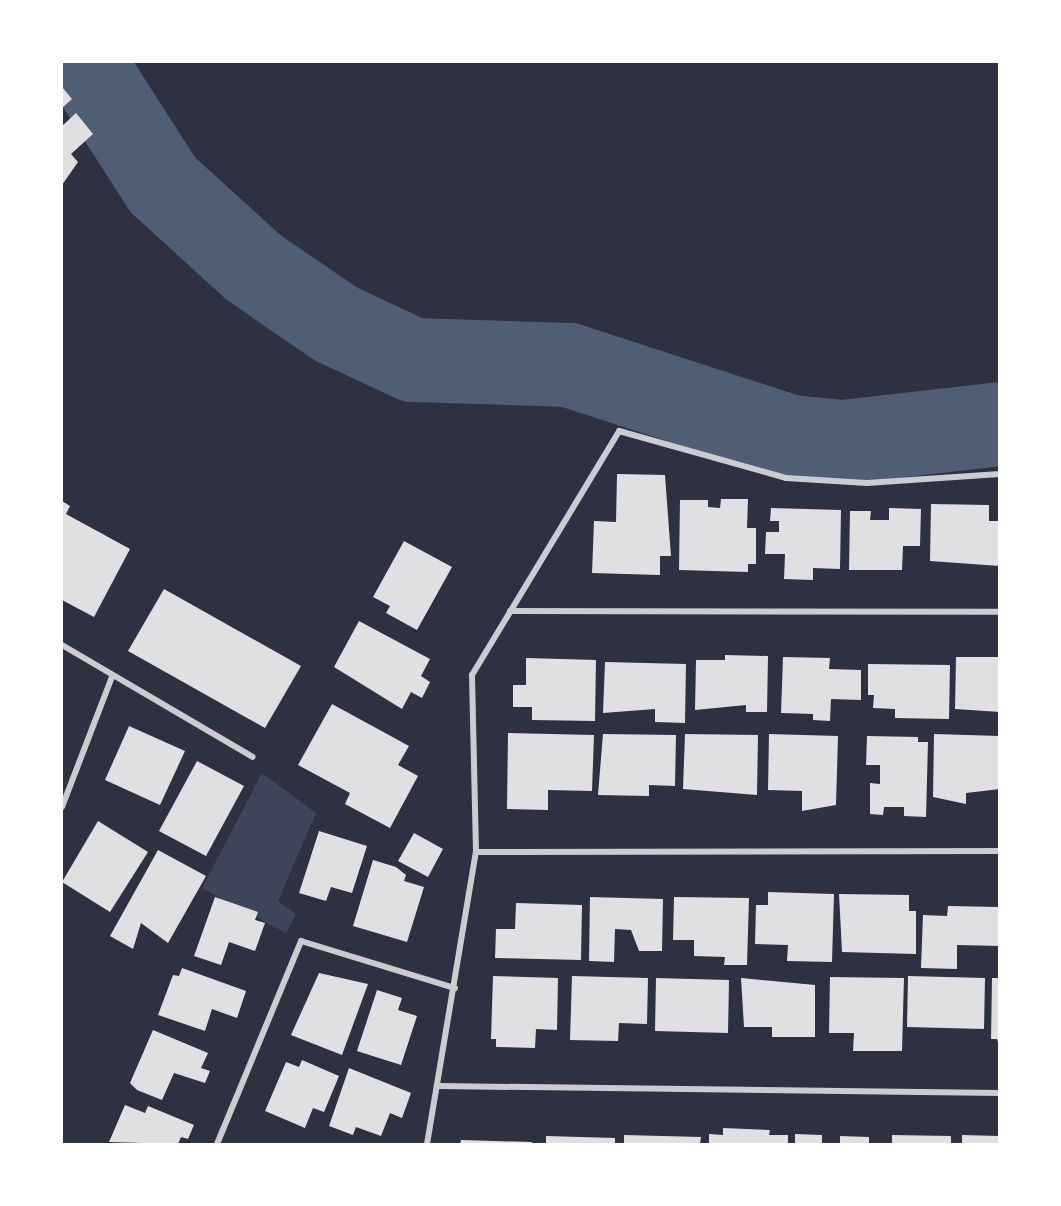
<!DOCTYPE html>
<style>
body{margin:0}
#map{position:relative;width:1061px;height:1206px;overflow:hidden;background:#2d3142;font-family:"Roboto Condensed",sans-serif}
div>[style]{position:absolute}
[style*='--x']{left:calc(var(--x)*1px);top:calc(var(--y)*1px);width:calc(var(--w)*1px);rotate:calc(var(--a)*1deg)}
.green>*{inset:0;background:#3c4559}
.river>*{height:84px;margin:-42px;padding:0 42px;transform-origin:42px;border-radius:42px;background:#4f5d75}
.building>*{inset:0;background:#e0e0e3}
.minor>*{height:6px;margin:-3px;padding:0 3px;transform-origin:3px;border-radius:3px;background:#caccd0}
span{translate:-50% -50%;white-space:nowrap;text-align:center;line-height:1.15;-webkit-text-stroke:4.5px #fff;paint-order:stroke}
.frame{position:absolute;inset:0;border:63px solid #fff;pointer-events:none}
</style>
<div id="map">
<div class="green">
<div style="clip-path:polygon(262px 773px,316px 813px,278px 901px,296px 914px,286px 933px,202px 888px)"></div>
</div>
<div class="river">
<div style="--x:84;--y:62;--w:146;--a:57.3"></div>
<div style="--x:163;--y:185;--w:122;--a:42.3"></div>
<div style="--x:253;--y:267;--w:101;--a:34.5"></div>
<div style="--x:336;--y:324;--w:85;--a:25.1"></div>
<div style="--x:413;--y:360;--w:156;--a:1.8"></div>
<div style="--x:569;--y:365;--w:233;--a:18"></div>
<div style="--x:791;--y:437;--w:52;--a:5.5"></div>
<div style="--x:843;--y:442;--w:158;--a:-6.5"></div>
</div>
<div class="building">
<div style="clip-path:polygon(62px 87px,72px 99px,62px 108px)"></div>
<div style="clip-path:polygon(76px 113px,93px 134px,71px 154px,78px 162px,62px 185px,62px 126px)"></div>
<div style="clip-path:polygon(617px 474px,665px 475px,671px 556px,660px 556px,660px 575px,592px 573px,594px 521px,616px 522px)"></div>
<div style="clip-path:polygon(721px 499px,748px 499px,747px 528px,756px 528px,756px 564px,748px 564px,748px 572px,679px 570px,680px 500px,708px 500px,708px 507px,720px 508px)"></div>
<div style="clip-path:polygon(62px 501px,70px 506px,66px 514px,130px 549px,94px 617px,62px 600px)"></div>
<div style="clip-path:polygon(931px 504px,989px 505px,989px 521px,1000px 521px,1000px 566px,930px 561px)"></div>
<div style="clip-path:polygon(771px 508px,841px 510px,840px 569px,813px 568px,813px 580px,784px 579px,785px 554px,765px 554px,766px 532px,779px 532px,779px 521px,770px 521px)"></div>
<div style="clip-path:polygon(889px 508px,921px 509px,920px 546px,903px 546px,902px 570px,849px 570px,850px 511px,871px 511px,870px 520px,889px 520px)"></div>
<div style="clip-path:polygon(404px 541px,452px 567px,417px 630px,386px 613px,390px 606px,373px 597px)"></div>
<div style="clip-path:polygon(164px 589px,301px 666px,265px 728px,128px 651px)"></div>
<div style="clip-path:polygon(359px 621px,430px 659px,421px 676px,430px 682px,422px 698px,411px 692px,402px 709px,334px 667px)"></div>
<div style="clip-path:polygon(725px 655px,768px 656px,767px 712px,746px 712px,746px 705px,695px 710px,696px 660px,725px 660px)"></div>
<div style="clip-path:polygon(783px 657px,830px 658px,829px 669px,861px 670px,861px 700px,831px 699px,830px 721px,813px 720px,813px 714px,781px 713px)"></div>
<div style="clip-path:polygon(956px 657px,1000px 657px,1000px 712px,955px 709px)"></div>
<div style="clip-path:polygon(526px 658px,596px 660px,595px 721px,532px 720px,532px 707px,513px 707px,513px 685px,526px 685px)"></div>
<div style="clip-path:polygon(605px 662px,686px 664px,685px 723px,655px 722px,655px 709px,603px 713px)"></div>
<div style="clip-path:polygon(868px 664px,950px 665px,949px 719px,895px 718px,895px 709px,873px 708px,874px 695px,868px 695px)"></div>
<div style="clip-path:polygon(332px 704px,409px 746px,398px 765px,418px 776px,390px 828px,345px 804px,350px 793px,298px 765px)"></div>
<div style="clip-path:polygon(129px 726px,185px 751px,160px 805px,105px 780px)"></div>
<div style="clip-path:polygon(508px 733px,594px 735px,592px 791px,548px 790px,548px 810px,507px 809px)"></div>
<div style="clip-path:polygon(603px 734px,676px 735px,675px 786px,649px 785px,649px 796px,598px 795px)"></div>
<div style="clip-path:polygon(685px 734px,758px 735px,757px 795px,683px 789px)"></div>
<div style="clip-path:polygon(769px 734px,838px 736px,836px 805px,802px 811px,802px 791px,768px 790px)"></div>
<div style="clip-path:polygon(934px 734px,1000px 736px,1000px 789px,966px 793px,966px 804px,933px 797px)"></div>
<div style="clip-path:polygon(867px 736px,918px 737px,918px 742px,928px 742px,926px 817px,904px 816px,904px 807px,884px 807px,883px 815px,870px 814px,870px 783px,880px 784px,880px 765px,866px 765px)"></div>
<div style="clip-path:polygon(197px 761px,244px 786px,206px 856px,159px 831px)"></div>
<div style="clip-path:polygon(98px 821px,148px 852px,110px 912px,62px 882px)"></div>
<div style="clip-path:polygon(319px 831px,367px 846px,352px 893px,331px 887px,326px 901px,299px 893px)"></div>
<div style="clip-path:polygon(414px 833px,443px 849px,428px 877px,398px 861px)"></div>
<div style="clip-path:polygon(158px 850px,206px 876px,168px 943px,141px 923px,133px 949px,110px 936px)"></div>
<div style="clip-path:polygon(373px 860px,396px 867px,406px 875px,404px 881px,424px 887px,407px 942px,353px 926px)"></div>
<div style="clip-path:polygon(768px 892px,834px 894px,832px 962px,787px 961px,788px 945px,755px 944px,756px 905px,768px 905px)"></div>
<div style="clip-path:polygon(839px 894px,909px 895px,909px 911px,916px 911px,916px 954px,842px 952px)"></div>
<div style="clip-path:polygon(215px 897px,258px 912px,255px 920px,265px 923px,255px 951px,229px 942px,221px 965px,194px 956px)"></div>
<div style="clip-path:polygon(590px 897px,663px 899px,662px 951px,639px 951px,631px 930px,615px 929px,614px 962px,589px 961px)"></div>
<div style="clip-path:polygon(674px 897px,749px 898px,747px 965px,724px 965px,725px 957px,694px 956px,694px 940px,673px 940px)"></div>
<div style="clip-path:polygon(516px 903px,582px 905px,581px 960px,495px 958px,496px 929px,515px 929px)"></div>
<div style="clip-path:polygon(948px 906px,1000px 907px,1000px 946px,957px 945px,957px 969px,921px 968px,923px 915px,947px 916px)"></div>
<div style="clip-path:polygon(182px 968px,246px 991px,237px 1018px,212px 1009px,205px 1031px,158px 1015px,173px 975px,179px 976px)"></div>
<div style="clip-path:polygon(319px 973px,368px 984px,342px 1055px,291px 1035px)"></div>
<div style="clip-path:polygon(493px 976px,558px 978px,557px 1030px,536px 1029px,535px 1048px,496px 1047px,496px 1039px,491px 1039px)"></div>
<div style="clip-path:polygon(572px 976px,648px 978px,647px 1024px,619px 1023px,618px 1041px,570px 1040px)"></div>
<div style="clip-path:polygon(908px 976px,985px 978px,984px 1029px,907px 1027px)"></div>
<div style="clip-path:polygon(830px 977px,904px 978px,902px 1051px,853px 1051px,854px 1033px,829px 1033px)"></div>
<div style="clip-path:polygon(656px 978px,729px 980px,728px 1033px,655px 1031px)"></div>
<div style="clip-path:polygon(741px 978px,815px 985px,815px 1037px,772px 1037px,772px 1027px,744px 1027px)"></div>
<div style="clip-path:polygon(992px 978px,1000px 978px,1000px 1048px,997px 1039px,991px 1039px)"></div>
<div style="clip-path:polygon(377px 990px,402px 998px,398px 1010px,417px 1016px,401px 1065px,357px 1051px)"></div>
<div style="clip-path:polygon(153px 1030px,208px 1053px,201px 1068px,210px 1071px,205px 1083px,174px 1073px,162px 1100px,137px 1090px,130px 1083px)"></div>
<div style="clip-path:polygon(302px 1060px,339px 1076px,324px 1112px,313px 1108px,305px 1128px,265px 1111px,286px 1062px,299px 1067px)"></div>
<div style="clip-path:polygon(349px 1068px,411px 1093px,402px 1118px,390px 1113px,381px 1136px,356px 1127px,353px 1135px,329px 1126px)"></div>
<div style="clip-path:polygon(125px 1105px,145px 1113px,148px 1106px,194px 1125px,188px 1139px,181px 1137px,178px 1144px,109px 1142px)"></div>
<div style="clip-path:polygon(723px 1128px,770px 1130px,769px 1135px,788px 1135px,788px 1144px,709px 1144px,709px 1134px,723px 1135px)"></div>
<div style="clip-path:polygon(795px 1134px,822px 1135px,822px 1144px,795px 1144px)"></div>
<div style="clip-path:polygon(624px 1135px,701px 1137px,700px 1144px,624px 1144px)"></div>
<div style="clip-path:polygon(892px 1135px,951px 1136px,951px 1144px,892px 1144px)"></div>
<div style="clip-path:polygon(962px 1135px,1000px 1136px,1000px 1144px,962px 1144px)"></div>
<div style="clip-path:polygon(546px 1136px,615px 1138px,615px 1144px,546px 1144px)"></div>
<div style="clip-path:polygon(840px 1136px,869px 1137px,869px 1144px,840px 1144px)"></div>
<div style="clip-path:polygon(461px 1140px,532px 1142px,532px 1144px,460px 1144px)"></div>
</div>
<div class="minor">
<div style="--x:510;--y:611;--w:490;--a:0.1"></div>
<div style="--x:62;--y:645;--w:221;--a:30.4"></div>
<div style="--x:62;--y:807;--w:139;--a:-69"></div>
<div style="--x:476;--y:852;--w:524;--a:-0.11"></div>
<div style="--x:440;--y:1086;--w:560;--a:0.72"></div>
<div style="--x:217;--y:1144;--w:220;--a:-67.5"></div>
<div style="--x:301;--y:941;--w:161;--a:17"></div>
<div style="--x:427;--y:1144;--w:296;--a:-80.5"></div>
<div style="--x:476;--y:852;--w:177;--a:-91.3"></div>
<div style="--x:472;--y:675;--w:285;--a:-58.9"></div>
<div style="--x:619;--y:431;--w:173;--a:15.7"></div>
<div style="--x:786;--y:478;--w:81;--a:3.5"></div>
<div style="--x:867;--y:483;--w:133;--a:-3.9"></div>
</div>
<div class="frame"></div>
</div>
